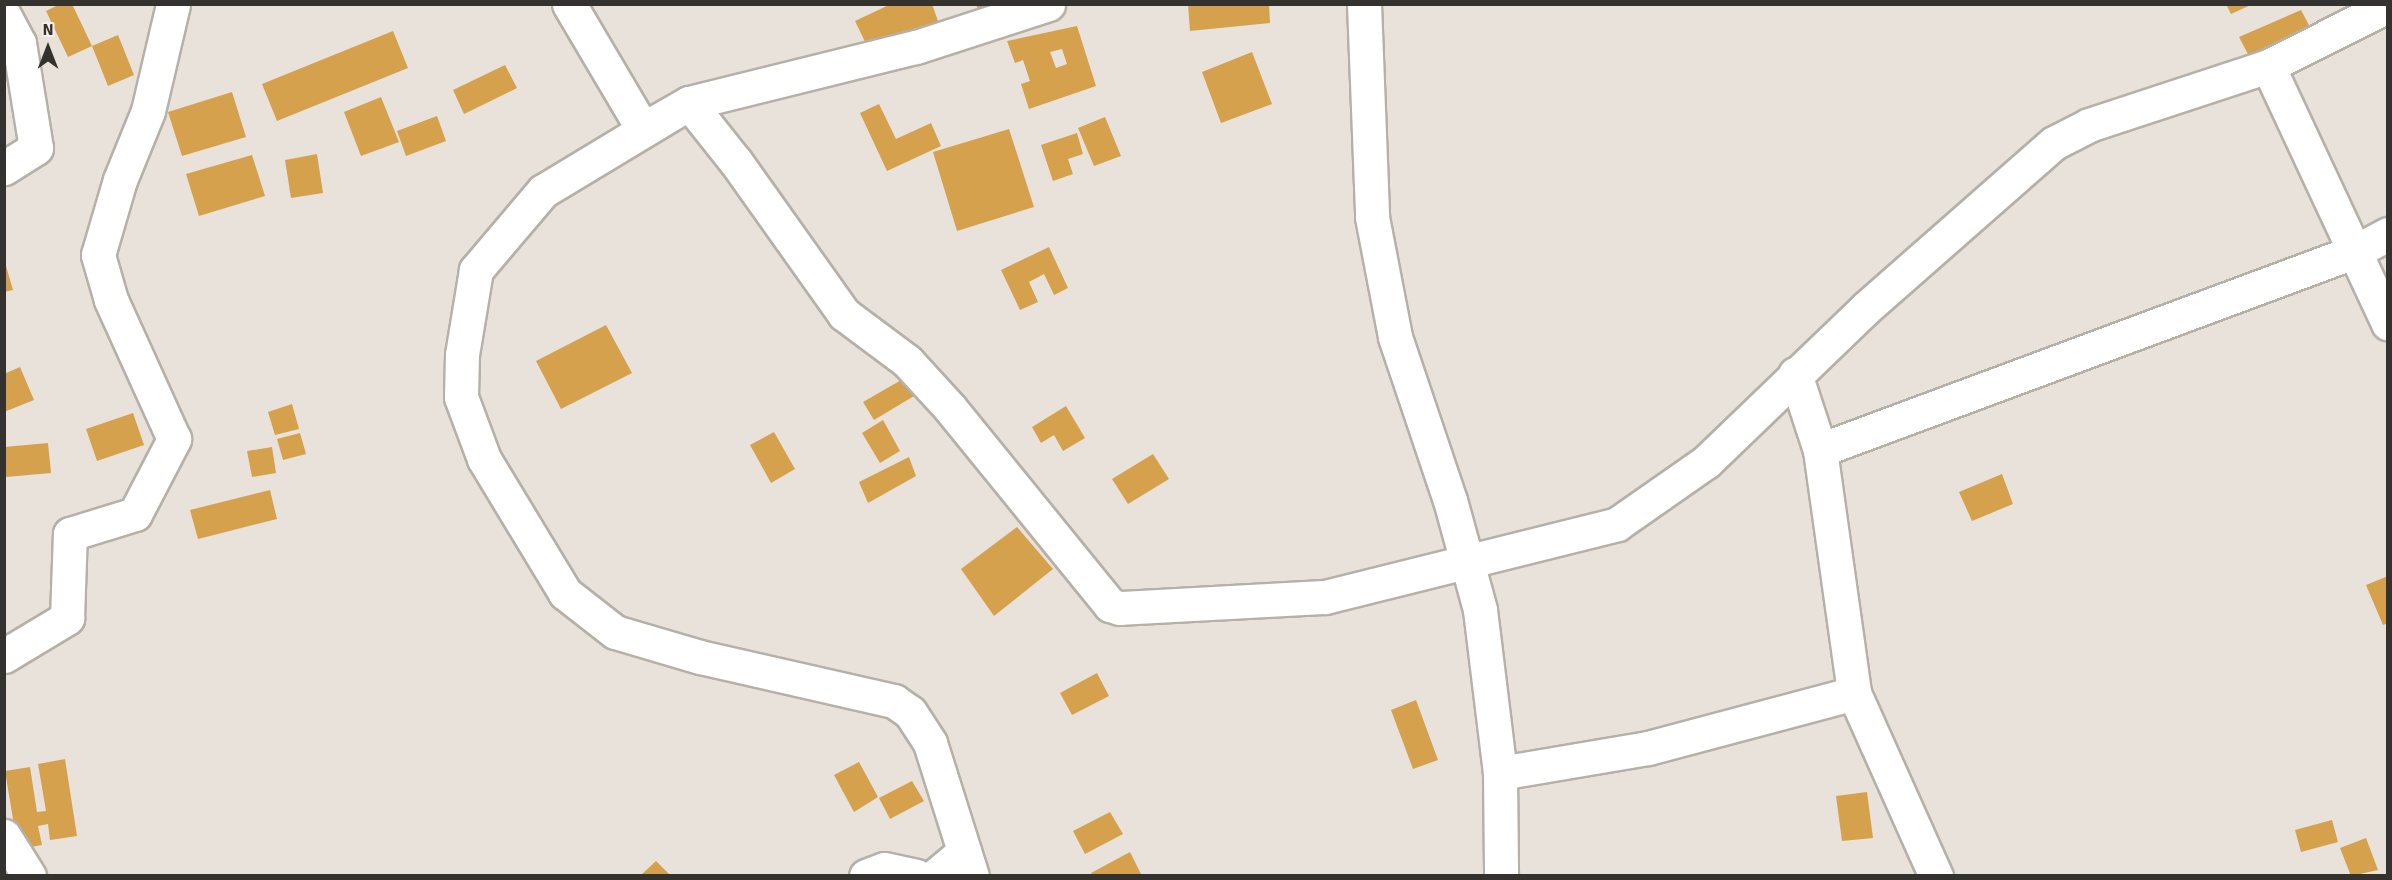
<!DOCTYPE html>
<style>
body{margin:0}
#map{position:relative;width:2392px;height:880px;overflow:hidden;background:#e8e2da;font-family:Signika,sans-serif}
div>[style]{position:absolute}
[style*='--x']{left:calc(var(--x)*1px);top:calc(var(--y)*1px);width:calc(var(--w)*1px);rotate:calc(var(--a)*1deg)}
.building>*{inset:0;background:#d5a14d}
.roads{filter:drop-shadow(2px 0 #b5b0a8) drop-shadow(-2px 0 #b5b0a8) drop-shadow(0 2px #b5b0a8) drop-shadow(0 -2px #b5b0a8)}
.minor>*{height:33px;margin:-16.5px;padding:0 16.5px;transform-origin:16.5px;border-radius:16.5px;background:#fff}
span{translate:-50% -50%;white-space:nowrap;text-align:center;line-height:1.15;-webkit-text-stroke:5px #f5efe7;paint-order:stroke}
.frame{position:absolute;inset:0;border:6px solid #34322f;pointer-events:none}
.north{position:absolute;left:18px;top:18px;width:60px;height:60px;-webkit-text-stroke:4px #f5efe7;paint-order:stroke;rotate:0deg;font-size:16px;font-weight:700;line-height:24px;text-align:center;color:#34322f}
.north::after{content:'';display:block;margin:auto;width:21px;height:27px;background:#34322f;clip-path:polygon(50% 0,100% 100%,50% 72%,0 100%)}
</style>
<div id="map">
<div class="building">
<div style="clip-path:polygon(60px 4px,72px 4px,92px 46px,68px 57px,46px 11px)"></div>
<div style="clip-path:polygon(891px 4px,932px 4px,938px 21px,916px 47px,869px 50px,855px 21px)"></div>
<div style="clip-path:polygon(976px 4px,1004px 4px,980px 15px)"></div>
<div style="clip-path:polygon(1188px 4px,1269px 4px,1270px 23px,1190px 31px)"></div>
<div style="clip-path:polygon(2226px 4px,2253px 4px,2231px 14px)"></div>
<div style="clip-path:polygon(2301px 10px,2311px 29px,2250px 58px,2239px 37px)"></div>
<div style="clip-path:polygon(evenodd,1077px 26px,1096px 86px,1029px 109px,1021px 84px,1030px 81px,1023px 60px,1015px 63px,1007px 41px,1077px 26px,1062px 49px,1067px 64px,1056px 68px,1050px 52px,1062px 49px)"></div>
<div style="clip-path:polygon(393px 31px,408px 68px,277px 121px,262px 84px)"></div>
<div style="clip-path:polygon(118px 35px,134px 75px,108px 86px,92px 46px)"></div>
<div style="clip-path:polygon(1252px 52px,1272px 104px,1221px 123px,1202px 72px)"></div>
<div style="clip-path:polygon(505px 65px,517px 88px,464px 114px,453px 90px)"></div>
<div style="clip-path:polygon(232px 92px,246px 137px,182px 156px,168px 112px)"></div>
<div style="clip-path:polygon(381px 97px,399px 142px,361px 156px,344px 112px)"></div>
<div style="clip-path:polygon(879px 104px,896px 139px,931px 123px,941px 146px,887px 171px,860px 113px)"></div>
<div style="clip-path:polygon(437px 116px,446px 141px,406px 156px,397px 131px)"></div>
<div style="clip-path:polygon(1105px 117px,1121px 156px,1094px 166px,1078px 128px)"></div>
<div style="clip-path:polygon(1009px 129px,1034px 207px,957px 231px,933px 152px)"></div>
<div style="clip-path:polygon(1077px 133px,1083px 154px,1068px 159px,1073px 174px,1053px 181px,1041px 145px)"></div>
<div style="clip-path:polygon(317px 154px,323px 193px,291px 198px,285px 160px)"></div>
<div style="clip-path:polygon(252px 155px,265px 196px,199px 216px,186px 174px)"></div>
<div style="clip-path:polygon(1049px 247px,1068px 288px,1054px 295px,1044px 274px,1029px 282px,1038px 302px,1020px 310px,1001px 270px)"></div>
<div style="clip-path:polygon(4px 259px,13px 290px,4px 292px)"></div>
<div style="clip-path:polygon(606px 325px,632px 373px,561px 409px,536px 361px)"></div>
<div style="clip-path:polygon(20px 367px,34px 400px,4px 412px,4px 374px)"></div>
<div style="clip-path:polygon(903px 379px,914px 396px,874px 420px,863px 402px)"></div>
<div style="clip-path:polygon(292px 404px,299px 429px,275px 435px,268px 412px)"></div>
<div style="clip-path:polygon(1066px 406px,1085px 438px,1063px 451px,1054px 435px,1041px 443px,1032px 427px)"></div>
<div style="clip-path:polygon(133px 413px,144px 445px,97px 461px,86px 429px)"></div>
<div style="clip-path:polygon(883px 420px,900px 451px,880px 463px,862px 433px)"></div>
<div style="clip-path:polygon(774px 432px,795px 469px,771px 483px,750px 445px)"></div>
<div style="clip-path:polygon(300px 433px,306px 454px,283px 460px,277px 439px)"></div>
<div style="clip-path:polygon(48px 443px,51px 473px,6px 477px,4px 447px)"></div>
<div style="clip-path:polygon(272px 447px,276px 473px,252px 477px,247px 451px)"></div>
<div style="clip-path:polygon(1153px 454px,1169px 479px,1128px 504px,1112px 479px)"></div>
<div style="clip-path:polygon(909px 457px,916px 476px,868px 503px,859px 482px)"></div>
<div style="clip-path:polygon(2002px 474px,2013px 504px,1972px 521px,1959px 492px)"></div>
<div style="clip-path:polygon(270px 490px,277px 519px,198px 539px,190px 510px)"></div>
<div style="clip-path:polygon(1017px 527px,1053px 569px,994px 616px,961px 569px)"></div>
<div style="clip-path:polygon(2388px 576px,2388px 623px,2383px 625px,2366px 585px)"></div>
<div style="clip-path:polygon(1097px 673px,1109px 696px,1072px 715px,1060px 693px)"></div>
<div style="clip-path:polygon(1416px 700px,1438px 760px,1413px 769px,1391px 710px)"></div>
<div style="clip-path:polygon(65px 759px,77px 836px,50px 840px,48px 824px,38px 826px,42px 845px,18px 849px,5px 771px,30px 767px,37px 812px,46px 811px,38px 764px)"></div>
<div style="clip-path:polygon(859px 762px,878px 797px,854px 812px,834px 775px)"></div>
<div style="clip-path:polygon(912px 781px,924px 801px,890px 819px,879px 798px)"></div>
<div style="clip-path:polygon(1867px 792px,1873px 838px,1842px 841px,1836px 796px)"></div>
<div style="clip-path:polygon(1110px 812px,1123px 834px,1085px 854px,1073px 831px)"></div>
<div style="clip-path:polygon(2332px 820px,2338px 842px,2301px 852px,2295px 830px)"></div>
<div style="clip-path:polygon(2366px 838px,2378px 870px,2351px 876px,2340px 848px)"></div>
<div style="clip-path:polygon(1130px 852px,1142px 876px,1093px 876px,1091px 873px)"></div>
<div style="clip-path:polygon(656px 861px,671px 876px,640px 876px)"></div>
</div>
<div class="roads">
<div class="minor">
<div style="--x:569;--y:4;--w:145;--a:59.4"></div>
<div style="--x:643;--y:129;--w:53;--a:-29.5"></div>
<div style="--x:689;--y:103;--w:234;--a:-13.9"></div>
<div style="--x:916;--y:47;--w:139;--a:-18"></div>
<div style="--x:1364;--y:4;--w:213;--a:87.8"></div>
<div style="--x:1372;--y:217;--w:122;--a:79.1"></div>
<div style="--x:1395;--y:337;--w:172;--a:71.4"></div>
<div style="--x:1450;--y:500;--w:114;--a:74.7"></div>
<div style="--x:1480;--y:610;--w:164;--a:83"></div>
<div style="--x:1500;--y:773;--w:103;--a:89.4"></div>
<div style="--x:4;--y:15;--w:32;--a:62"></div>
<div style="--x:19;--y:43;--w:106;--a:80.8"></div>
<div style="--x:36;--y:148;--w:38;--a:148"></div>
<div style="--x:2268;--y:66;--w:284;--a:65"></div>
<div style="--x:689;--y:103;--w:75;--a:51.5"></div>
<div style="--x:736;--y:162;--w:186;--a:54.6"></div>
<div style="--x:844;--y:314;--w:79;--a:36.7"></div>
<div style="--x:907;--y:361;--w:64;--a:47.5"></div>
<div style="--x:950;--y:408;--w:254;--a:50.9"></div>
<div style="--x:1110;--y:605;--w:10;--a:17"></div>
<div style="--x:1120;--y:608;--w:205;--a:-3.1"></div>
<div style="--x:1325;--y:597;--w:301;--a:-14"></div>
<div style="--x:1617;--y:524;--w:108;--a:-34.9"></div>
<div style="--x:1706;--y:462;--w:222;--a:-43.9"></div>
<div style="--x:1866;--y:308;--w:250;--a:-41.3"></div>
<div style="--x:2054;--y:143;--w:39;--a:-27"></div>
<div style="--x:2089;--y:125;--w:188;--a:-18.2"></div>
<div style="--x:2268;--y:66;--w:134;--a:-26.6"></div>
<div style="--x:689;--y:103;--w:170;--a:148.9"></div>
<div style="--x:543;--y:191;--w:104;--a:130.3"></div>
<div style="--x:476;--y:270;--w:86;--a:99.4"></div>
<div style="--x:462;--y:355;--w:42;--a:91.4"></div>
<div style="--x:461;--y:397;--w:66;--a:69.6"></div>
<div style="--x:484;--y:459;--w:157;--a:58.8"></div>
<div style="--x:565;--y:593;--w:63;--a:38"></div>
<div style="--x:615;--y:632;--w:89;--a:16.4"></div>
<div style="--x:700;--y:657;--w:199;--a:12.8"></div>
<div style="--x:894;--y:701;--w:19;--a:35"></div>
<div style="--x:910;--y:712;--w:37;--a:57"></div>
<div style="--x:930;--y:743;--w:139;--a:72.5"></div>
<div style="--x:1795;--y:374;--w:80;--a:71.8"></div>
<div style="--x:1820;--y:450;--w:245;--a:82"></div>
<div style="--x:1854;--y:693;--w:201;--a:65.9"></div>
<div style="--x:1820;--y:450;--w:572;--a:-20.37"></div>
<div style="--x:2356;--y:251;--w:36;--a:-28"></div>
<div style="--x:4;--y:656;--w:74;--a:-31.1"></div>
<div style="--x:67;--y:618;--w:84;--a:-88"></div>
<div style="--x:70;--y:534;--w:68;--a:-17.1"></div>
<div style="--x:135;--y:514;--w:85;--a:-62.5"></div>
<div style="--x:174;--y:439;--w:153;--a:-114.4"></div>
<div style="--x:111;--y:300;--w:47;--a:-106.1"></div>
<div style="--x:98;--y:255;--w:78;--a:-73.7"></div>
<div style="--x:120;--y:180;--w:74;--a:-67.9"></div>
<div style="--x:148;--y:111;--w:110;--a:-76.8"></div>
<div style="--x:1500;--y:773;--w:150;--a:-9.6"></div>
<div style="--x:1648;--y:748;--w:213;--a:-14.9"></div>
<div style="--x:4;--y:836;--w:47;--a:58"></div>
<div style="--x:866;--y:876;--w:19;--a:-21"></div>
<div style="--x:884;--y:869;--w:33;--a:12"></div>
<div style="--x:935;--y:876;--w:38;--a:-40"></div>
</div>
</div>
<div class="frame"></div>
<div class="north">N</div>
</div>
